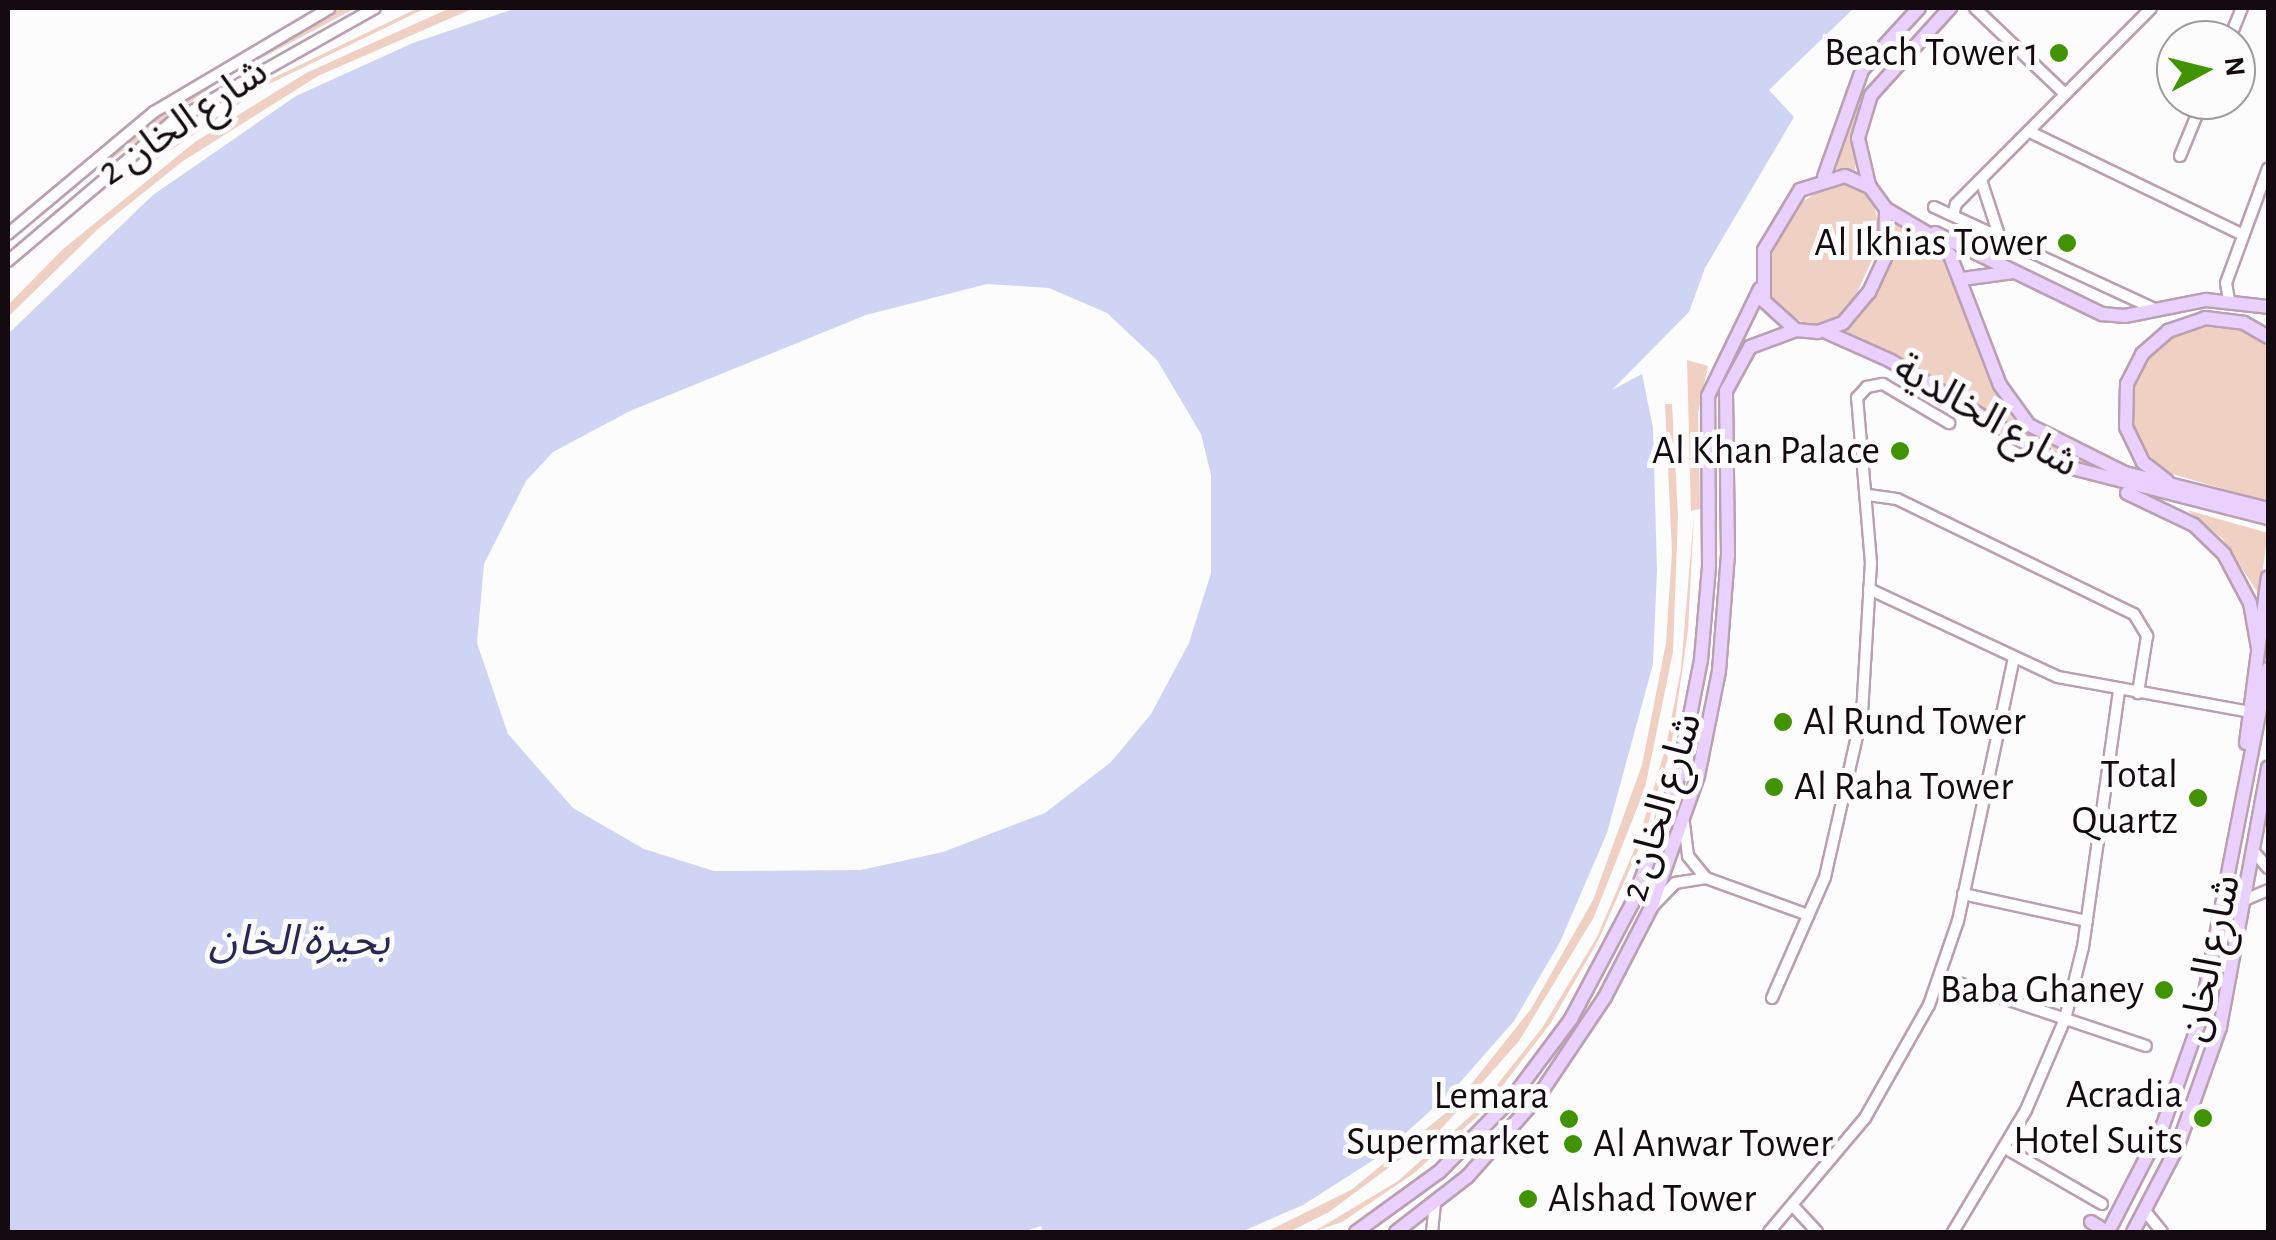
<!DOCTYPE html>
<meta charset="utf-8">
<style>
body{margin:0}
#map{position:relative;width:2276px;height:1240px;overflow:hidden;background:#fcfcfc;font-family:"Alegreya Sans","Noto Sans Arabic",sans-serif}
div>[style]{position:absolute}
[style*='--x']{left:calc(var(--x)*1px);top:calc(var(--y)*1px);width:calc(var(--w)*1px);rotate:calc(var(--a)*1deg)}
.green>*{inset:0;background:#efd0c3}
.water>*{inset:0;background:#cfd4f5}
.roads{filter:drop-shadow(2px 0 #baa0b0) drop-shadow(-2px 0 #baa0b0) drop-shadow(0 2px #baa0b0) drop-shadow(0 -2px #baa0b0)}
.minor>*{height:10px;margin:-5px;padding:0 5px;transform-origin:5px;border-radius:5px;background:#fff}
.major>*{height:12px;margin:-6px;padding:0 6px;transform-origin:6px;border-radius:6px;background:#e9d0fd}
.dots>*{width:28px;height:28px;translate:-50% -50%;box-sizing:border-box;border:5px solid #fcfcfc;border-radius:50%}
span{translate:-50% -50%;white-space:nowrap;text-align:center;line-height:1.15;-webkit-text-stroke:10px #fcfcfc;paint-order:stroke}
.poi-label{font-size:40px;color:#140b11}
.right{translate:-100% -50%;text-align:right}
.left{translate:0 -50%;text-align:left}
.street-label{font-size:40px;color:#140b11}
.water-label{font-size:42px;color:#272954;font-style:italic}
.frame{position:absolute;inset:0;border:10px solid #140b11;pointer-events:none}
.north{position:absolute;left:2156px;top:20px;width:100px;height:100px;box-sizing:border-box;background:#fcfcfc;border:2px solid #9f9c9e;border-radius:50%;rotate:83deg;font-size:28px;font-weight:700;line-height:40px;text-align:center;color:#140b11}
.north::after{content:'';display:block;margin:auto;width:35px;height:45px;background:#409400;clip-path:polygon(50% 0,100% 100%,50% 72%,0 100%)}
</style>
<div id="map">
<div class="green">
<div style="clip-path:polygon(342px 8px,356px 8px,224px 78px,88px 176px,85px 172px,159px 115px)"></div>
<div style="clip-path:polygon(418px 8px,426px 8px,267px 85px,106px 194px,271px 79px)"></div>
<div style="clip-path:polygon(450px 8px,474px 8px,318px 76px,183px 161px,98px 229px,8px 317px,8px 305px,63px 249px,195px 142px,306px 73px)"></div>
<div style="clip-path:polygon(1854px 105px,1860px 107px,1855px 171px,1836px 170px)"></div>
<div style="clip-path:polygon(1833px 183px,1855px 186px,1873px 201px,1882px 238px,1851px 306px,1827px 323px,1806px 325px,1772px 302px,1770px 258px,1797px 205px)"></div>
<div style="clip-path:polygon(1896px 222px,1948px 263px,1991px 381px,2012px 418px,2036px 439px,2112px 473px,2110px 478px,2011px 433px,1904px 361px,1843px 330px,1883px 282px)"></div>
<div style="clip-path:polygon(2202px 325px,2240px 329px,2268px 345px,2268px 502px,2162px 471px,2135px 436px,2131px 395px,2147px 357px,2178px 333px)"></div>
<div style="clip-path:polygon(1687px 360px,1708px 366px,1698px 413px,1700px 509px,1691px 511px)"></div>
<div style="clip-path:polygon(1665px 404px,1672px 404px,1678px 515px,1673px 652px,1645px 788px,1594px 917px,1519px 1041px,1442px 1128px,1329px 1212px,1289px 1232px,1266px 1232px,1351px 1190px,1453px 1107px,1531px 1009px,1593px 900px,1642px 765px,1666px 643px,1672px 552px)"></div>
<div style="clip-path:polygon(2187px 510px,2268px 533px,2259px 595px,2223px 539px)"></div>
<div style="clip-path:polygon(1694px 513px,1688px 631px,1671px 747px,1666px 746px,1681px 669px)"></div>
<div style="clip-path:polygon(1665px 750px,1668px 758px,1644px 837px,1598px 941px,1550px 1024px,1488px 1105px,1484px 1101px,1542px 1028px,1597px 937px,1638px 841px)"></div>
<div style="clip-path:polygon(1476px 1111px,1480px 1114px,1413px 1174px,1342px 1222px,1313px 1232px,1398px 1181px)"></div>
</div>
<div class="water">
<div style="clip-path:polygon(evenodd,517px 8px,1854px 8px,1769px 90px,1794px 117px,1705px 268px,1689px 312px,1612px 390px,1642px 374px,1653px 428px,1657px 570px,1653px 664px,1607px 833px,1560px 942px,1514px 1021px,1455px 1088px,1383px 1154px,1303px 1205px,1241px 1232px,1043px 1232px,1041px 1226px,1022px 1232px,8px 1232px,8px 334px,153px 195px,296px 96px,413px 43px,517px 8px,987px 284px,1049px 288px,1107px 313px,1157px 360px,1201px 434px,1211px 475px,1211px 573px,1189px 643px,1151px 714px,1111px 762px,1045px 813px,943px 852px,861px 870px,714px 871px,644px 849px,573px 808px,508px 734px,477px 643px,484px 564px,526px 481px,553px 452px,630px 411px,866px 315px,987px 284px)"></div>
</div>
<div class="roads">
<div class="minor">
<div style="--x:1975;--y:8;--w:124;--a:43.7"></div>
<div style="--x:2229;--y:40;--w:35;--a:-68"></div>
<div style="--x:2030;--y:132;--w:234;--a:25.8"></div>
<div style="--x:2180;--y:156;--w:61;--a:-67.7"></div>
<div style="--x:1981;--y:180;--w:58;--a:71.9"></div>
<div style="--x:1934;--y:207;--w:243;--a:24.8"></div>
<div style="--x:1953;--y:215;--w:11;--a:-75"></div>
<div style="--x:1956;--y:204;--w:276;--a:-45.1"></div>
<div style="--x:8;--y:234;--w:190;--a:-39.9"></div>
<div style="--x:154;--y:112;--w:204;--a:-30.6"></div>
<div style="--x:1971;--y:251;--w:28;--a:-42"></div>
<div style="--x:8;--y:261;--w:214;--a:-40.3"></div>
<div style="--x:171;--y:123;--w:234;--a:-29.4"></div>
<div style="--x:2229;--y:300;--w:17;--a:-100"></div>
<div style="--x:2226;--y:283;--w:122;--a:-69.9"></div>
<div style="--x:1868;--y:495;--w:29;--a:8"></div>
<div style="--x:1897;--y:499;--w:263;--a:25.9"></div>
<div style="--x:2134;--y:614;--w:26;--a:59"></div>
<div style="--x:2147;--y:636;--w:58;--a:99"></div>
<div style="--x:1869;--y:589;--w:208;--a:25"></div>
<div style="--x:2058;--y:677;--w:195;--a:10.3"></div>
<div style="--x:1684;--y:823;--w:33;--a:83"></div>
<div style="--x:1688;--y:856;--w:27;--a:51"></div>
<div style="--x:2255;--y:853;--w:20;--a:49"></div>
<div style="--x:1963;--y:894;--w:127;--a:12.3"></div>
<div style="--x:2247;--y:899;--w:23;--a:-23"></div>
<div style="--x:1652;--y:907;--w:33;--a:-46"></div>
<div style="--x:1675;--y:883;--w:31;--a:-9"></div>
<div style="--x:1706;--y:878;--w:109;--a:19.9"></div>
<div style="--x:1941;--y:977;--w:216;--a:18.6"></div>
<div style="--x:1772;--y:998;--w:132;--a:-66.3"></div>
<div style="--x:1825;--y:877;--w:167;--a:-77.2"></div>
<div style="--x:1862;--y:714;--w:151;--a:-86.6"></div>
<div style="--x:1871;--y:563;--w:166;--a:-94.8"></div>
<div style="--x:1857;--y:398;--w:15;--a:-48"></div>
<div style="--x:1867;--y:387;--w:16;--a:-11"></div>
<div style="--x:1883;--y:384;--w:77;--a:30.6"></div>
<div style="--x:2005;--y:1148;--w:112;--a:30"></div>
<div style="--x:1794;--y:1207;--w:34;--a:47"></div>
<div style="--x:2145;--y:1211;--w:27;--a:51"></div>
<div style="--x:1432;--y:1232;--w:28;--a:-84"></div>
<div style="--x:1769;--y:1232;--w:149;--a:-49.9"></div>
<div style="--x:1865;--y:1118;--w:130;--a:-60.5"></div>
<div style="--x:1929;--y:1005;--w:89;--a:-71"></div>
<div style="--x:1958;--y:921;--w:270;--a:-78"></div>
<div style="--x:1953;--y:1232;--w:142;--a:-59.1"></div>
<div style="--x:2026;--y:1110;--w:99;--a:-66.8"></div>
<div style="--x:2065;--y:1019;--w:74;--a:-76"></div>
<div style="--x:2083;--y:947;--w:259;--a:-82"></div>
</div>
<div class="major">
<div style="--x:1845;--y:176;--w:27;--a:24"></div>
<div style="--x:1870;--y:187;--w:27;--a:54"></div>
<div style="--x:1886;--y:209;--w:49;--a:91.2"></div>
<div style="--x:1885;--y:258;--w:38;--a:115"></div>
<div style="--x:1869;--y:292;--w:40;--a:130"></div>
<div style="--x:1843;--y:323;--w:27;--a:160"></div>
<div style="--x:1818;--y:332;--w:22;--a:-175"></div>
<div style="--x:1796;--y:330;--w:43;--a:-137.8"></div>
<div style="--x:1764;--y:301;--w:51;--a:-90"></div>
<div style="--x:1764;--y:250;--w:70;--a:-59"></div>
<div style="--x:1800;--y:190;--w:47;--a:-17.3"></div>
<div style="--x:1824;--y:177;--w:114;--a:-70.4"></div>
<div style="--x:1862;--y:70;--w:84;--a:-47.4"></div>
<div style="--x:1869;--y:185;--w:48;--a:-103.2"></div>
<div style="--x:1858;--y:138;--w:45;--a:-73.2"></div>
<div style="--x:1871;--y:95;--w:118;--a:-47.8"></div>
<div style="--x:1886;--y:209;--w:53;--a:30.4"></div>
<div style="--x:1932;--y:236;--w:26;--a:47"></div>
<div style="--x:1950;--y:255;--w:139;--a:69"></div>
<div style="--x:2000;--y:385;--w:49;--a:54.1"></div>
<div style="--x:2029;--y:425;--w:107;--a:26.6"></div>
<div style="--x:2125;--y:473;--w:147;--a:14.1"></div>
<div style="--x:1935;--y:233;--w:186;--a:25.9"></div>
<div style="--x:2102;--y:314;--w:23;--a:5"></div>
<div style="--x:2125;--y:316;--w:83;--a:-11.2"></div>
<div style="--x:2206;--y:300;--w:62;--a:6.4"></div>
<div style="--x:1962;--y:279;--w:52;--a:-7.7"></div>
<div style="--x:1824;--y:331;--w:73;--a:24.1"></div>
<div style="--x:1891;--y:361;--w:202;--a:31.3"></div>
<div style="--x:2064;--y:466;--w:211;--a:14.3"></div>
<div style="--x:2167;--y:481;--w:31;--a:-142"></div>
<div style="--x:2143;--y:462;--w:39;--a:-116"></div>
<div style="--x:2126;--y:427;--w:43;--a:-88.7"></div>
<div style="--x:2127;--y:384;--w:34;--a:-63"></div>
<div style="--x:2142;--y:354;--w:35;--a:-41"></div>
<div style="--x:2168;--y:331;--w:39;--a:-19"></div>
<div style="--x:2205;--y:318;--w:39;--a:7"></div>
<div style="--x:2244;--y:323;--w:28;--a:30"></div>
<div style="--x:2127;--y:493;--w:74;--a:25.5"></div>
<div style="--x:2194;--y:525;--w:42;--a:44"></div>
<div style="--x:2224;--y:554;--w:55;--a:62"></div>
<div style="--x:2250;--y:603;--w:46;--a:79.9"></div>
<div style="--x:2246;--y:743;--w:167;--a:-82.5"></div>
<div style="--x:2091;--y:1222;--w:19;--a:32"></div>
<div style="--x:1356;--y:1232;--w:102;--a:-35.9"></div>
<div style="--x:1439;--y:1172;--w:104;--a:-45.4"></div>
<div style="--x:1512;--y:1098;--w:99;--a:-53.2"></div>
<div style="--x:1571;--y:1019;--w:130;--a:-62.1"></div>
<div style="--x:1632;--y:904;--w:130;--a:-69.8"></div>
<div style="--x:1677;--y:782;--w:124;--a:-78.9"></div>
<div style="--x:1701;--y:660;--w:93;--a:-85.1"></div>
<div style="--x:1709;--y:567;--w:171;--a:-90.3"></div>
<div style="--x:1708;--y:396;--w:119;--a:-64.1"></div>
<div style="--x:1396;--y:1232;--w:90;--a:-37.8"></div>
<div style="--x:1467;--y:1177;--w:107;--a:-48.4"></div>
<div style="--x:1538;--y:1097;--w:120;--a:-56.2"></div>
<div style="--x:1605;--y:997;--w:100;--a:-62.7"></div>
<div style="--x:1651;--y:908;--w:140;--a:-70.4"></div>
<div style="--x:1698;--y:776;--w:107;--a:-78.7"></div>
<div style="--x:1719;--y:671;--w:116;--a:-85.6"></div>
<div style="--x:1728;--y:555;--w:164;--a:-90.7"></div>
<div style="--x:1726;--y:391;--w:50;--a:-61.4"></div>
<div style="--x:1750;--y:347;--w:49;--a:-20.3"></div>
<div style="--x:2108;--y:1232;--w:120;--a:-62.8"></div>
<div style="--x:2163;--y:1125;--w:108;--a:-70.6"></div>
<div style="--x:2199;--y:1023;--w:361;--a:-79"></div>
<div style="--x:2133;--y:1232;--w:95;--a:-62.4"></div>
<div style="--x:2177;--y:1148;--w:128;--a:-70.4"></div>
<div style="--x:2220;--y:1027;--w:264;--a:-79.5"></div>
</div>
</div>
<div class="dots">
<div style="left:2059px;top:53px;background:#409400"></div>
<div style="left:2067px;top:243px;background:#409400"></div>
<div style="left:1900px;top:451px;background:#409400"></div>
<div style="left:1783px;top:722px;background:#409400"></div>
<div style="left:1774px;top:787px;background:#409400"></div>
<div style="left:2198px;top:798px;background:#409400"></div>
<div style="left:2164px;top:990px;background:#409400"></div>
<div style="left:2203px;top:1118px;background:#409400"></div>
<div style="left:1569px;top:1119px;background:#409400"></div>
<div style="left:1573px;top:1144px;background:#409400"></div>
<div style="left:1528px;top:1199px;background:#409400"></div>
</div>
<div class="poi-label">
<span class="right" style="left:2039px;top:53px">Beach Tower 1</span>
<span class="right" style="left:2047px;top:243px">Al Ikhias Tower</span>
<span class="right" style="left:1880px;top:451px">Al Khan Palace</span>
<span class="left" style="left:1803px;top:722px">Al Rund Tower</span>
<span class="right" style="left:2178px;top:798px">Total<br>Quartz</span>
<span class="left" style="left:1794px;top:787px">Al Raha Tower</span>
<span class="right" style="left:2144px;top:990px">Baba Ghaney</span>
<span class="right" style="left:2183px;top:1118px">Acradia<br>Hotel Suits</span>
<span class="right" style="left:1549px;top:1119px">Lemara<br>Supermarket</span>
<span class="left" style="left:1593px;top:1144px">Al Anwar Tower</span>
<span class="left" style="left:1548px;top:1199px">Alshad Tower</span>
</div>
<div class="street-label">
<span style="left:183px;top:122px;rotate:-34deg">شارع الخان 2</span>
<span style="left:1986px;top:416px;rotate:30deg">شارع الخالدية</span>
<span style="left:1661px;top:807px;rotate:-73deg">شارع الخان 2</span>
<span style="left:2210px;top:958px;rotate:-78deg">شارع الخان</span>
</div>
<div class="water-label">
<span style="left:299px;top:941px">بحيرة الخان</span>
</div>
<div class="frame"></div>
<div class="north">N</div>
</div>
